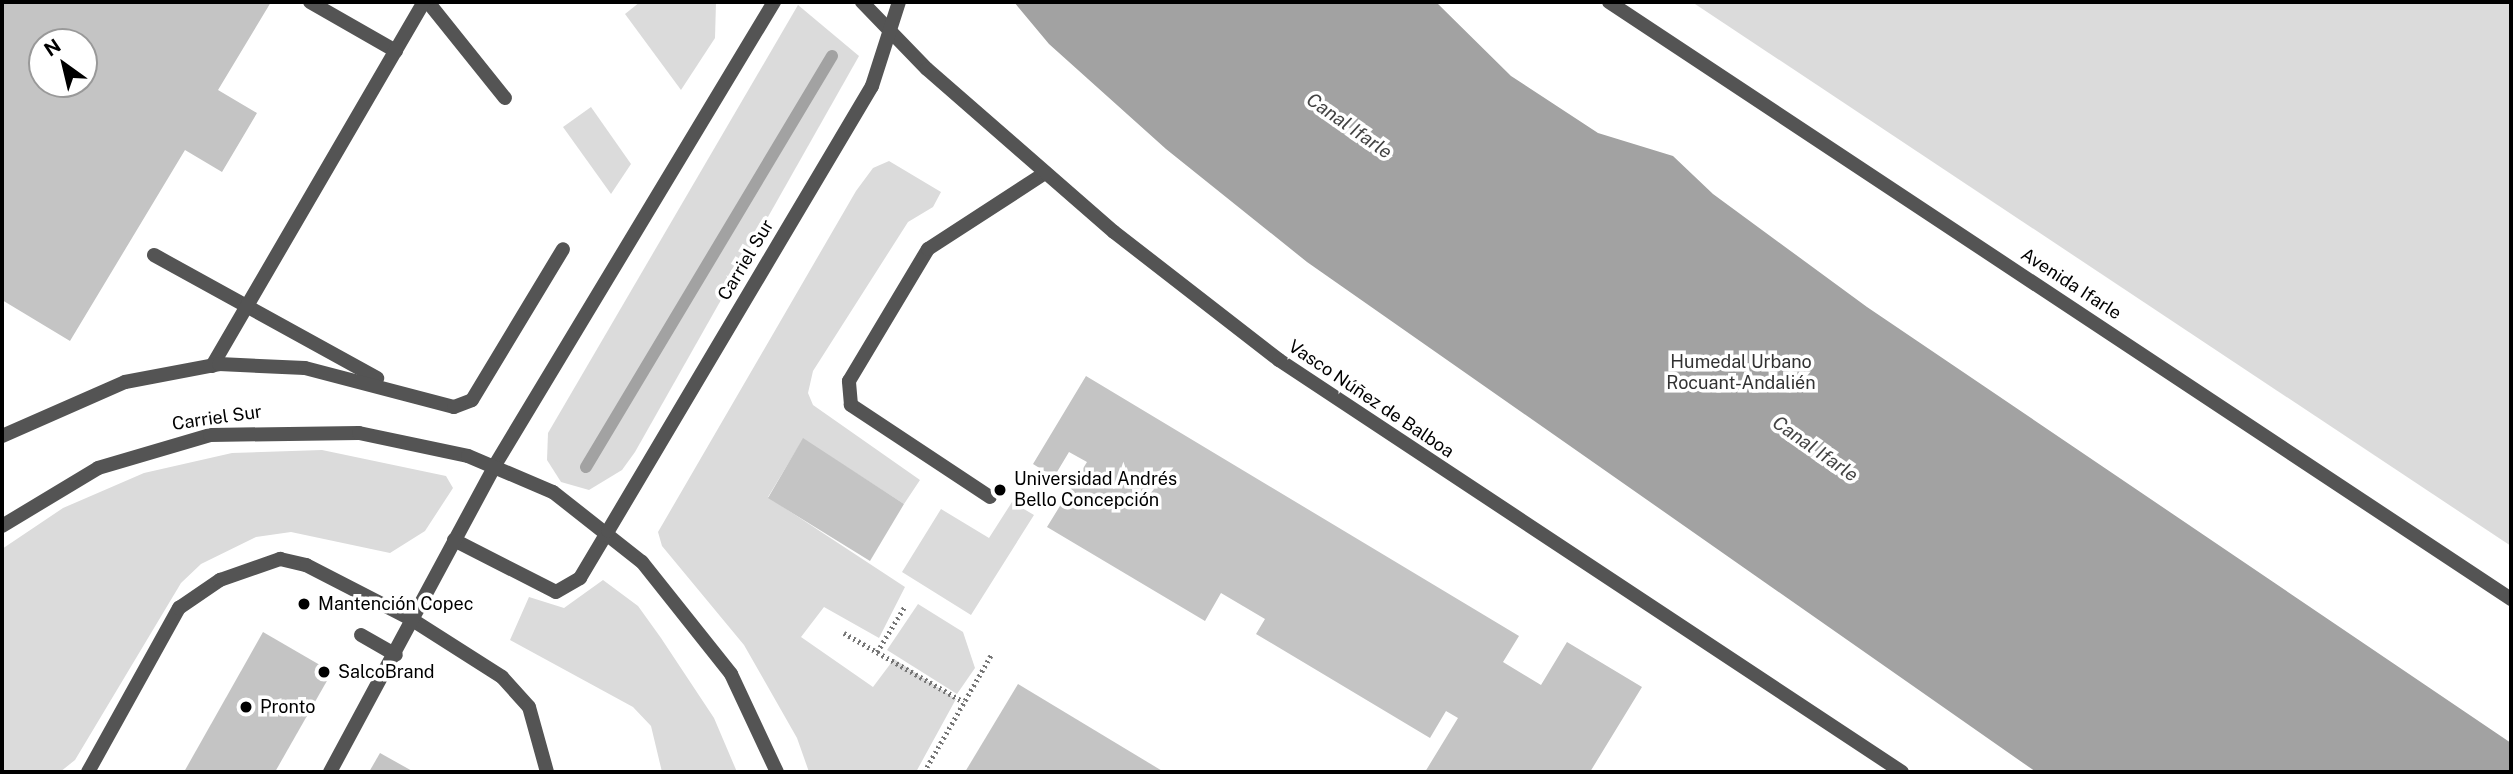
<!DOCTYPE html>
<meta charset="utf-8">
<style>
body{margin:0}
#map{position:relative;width:2513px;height:774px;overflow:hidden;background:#fff;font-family:"Public Sans",sans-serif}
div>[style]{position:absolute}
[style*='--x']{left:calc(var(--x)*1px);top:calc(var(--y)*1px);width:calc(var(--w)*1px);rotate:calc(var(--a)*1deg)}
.green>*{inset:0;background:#dbdbdb}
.water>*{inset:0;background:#a2a2a2}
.stream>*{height:12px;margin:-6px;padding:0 6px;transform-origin:6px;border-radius:6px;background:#a2a2a2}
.building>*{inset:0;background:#c4c4c4}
.path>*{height:4.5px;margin-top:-2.25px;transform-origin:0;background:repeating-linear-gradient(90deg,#767676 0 2px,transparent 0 5.5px)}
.service>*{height:14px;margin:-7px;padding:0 7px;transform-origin:7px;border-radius:7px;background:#545454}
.tertiary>*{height:14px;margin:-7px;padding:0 7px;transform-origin:7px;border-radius:7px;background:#545454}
.dots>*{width:19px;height:19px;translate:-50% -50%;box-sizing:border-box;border:4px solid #fff;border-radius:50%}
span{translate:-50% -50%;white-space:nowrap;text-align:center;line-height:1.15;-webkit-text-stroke:7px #fff;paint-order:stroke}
.street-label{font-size:18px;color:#000}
.park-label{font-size:18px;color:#323232}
.poi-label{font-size:18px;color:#000}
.left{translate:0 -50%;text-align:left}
.water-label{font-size:19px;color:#434343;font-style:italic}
.frame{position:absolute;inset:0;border:4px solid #000;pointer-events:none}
.north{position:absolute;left:28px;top:28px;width:70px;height:70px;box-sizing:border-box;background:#fff;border:2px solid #999;border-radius:50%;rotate:326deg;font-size:19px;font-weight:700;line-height:28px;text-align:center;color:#000}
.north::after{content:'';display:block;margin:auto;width:24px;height:32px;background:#000;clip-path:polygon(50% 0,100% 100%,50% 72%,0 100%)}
</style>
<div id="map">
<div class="green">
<div style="clip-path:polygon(640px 2px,716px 2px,715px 38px,681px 90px,625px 14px)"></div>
<div style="clip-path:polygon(1692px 2px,2511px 2px,2511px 546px)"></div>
<div style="clip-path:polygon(798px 5px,859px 56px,635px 452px,622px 470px,589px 490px,561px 482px,547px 460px,548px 433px)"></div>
<div style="clip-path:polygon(591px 107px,631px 164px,611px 194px,563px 127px)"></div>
<div style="clip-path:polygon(889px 161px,941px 192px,933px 207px,908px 222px,813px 371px,808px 393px,813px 405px,920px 480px,904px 504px,803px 439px,768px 497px,905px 587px,879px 638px,824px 607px,801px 637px,873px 687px,894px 659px,956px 699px,916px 772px,809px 772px,797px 738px,744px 645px,662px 546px,658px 532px,856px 191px,873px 168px)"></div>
<div style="clip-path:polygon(322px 450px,446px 476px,453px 488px,425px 531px,390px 553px,291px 532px,256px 537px,201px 564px,181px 583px,75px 760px,60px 772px,2px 772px,2px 549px,63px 508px,144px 473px,232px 453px)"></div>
<div style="clip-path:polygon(1012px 502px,1034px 515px,971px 615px,902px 572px,941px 509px,989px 538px)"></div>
<div style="clip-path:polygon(603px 580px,638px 606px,661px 638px,714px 718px,737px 772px,662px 772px,651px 726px,633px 707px,510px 640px,529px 597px,564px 608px)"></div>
<div style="clip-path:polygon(918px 604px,963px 632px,975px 668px,957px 694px,887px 650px)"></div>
</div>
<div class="water">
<div style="clip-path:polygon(1014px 2px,1436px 2px,1511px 76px,1598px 133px,1673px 156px,1713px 194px,1867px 307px,2511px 743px,2511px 772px,2036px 772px,1307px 262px,1166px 149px,1049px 44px)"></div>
</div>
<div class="stream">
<div style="--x:586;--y:467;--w:479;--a:-59.1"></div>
</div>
<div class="building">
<div style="clip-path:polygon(evenodd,2px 2px,271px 2px,218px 90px,257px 113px,222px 172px,185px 150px,70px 341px,2px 300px,2px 2px,42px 42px,84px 42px,84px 84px,42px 84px,42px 42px)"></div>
<div style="clip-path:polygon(1086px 376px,1519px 636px,1503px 662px,1541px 685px,1567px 642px,1642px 687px,1590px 772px,1425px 772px,1458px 718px,1446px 711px,1430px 738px,1256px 634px,1265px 619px,1221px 593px,1205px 621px,1047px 527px,1087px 462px,1069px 452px,1054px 477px,1033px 464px)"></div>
<div style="clip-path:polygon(803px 438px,904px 504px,870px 561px,768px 498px)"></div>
<div style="clip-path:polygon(263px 632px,332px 672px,275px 772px,184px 772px)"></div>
<div style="clip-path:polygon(1018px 684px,1164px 772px,965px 772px)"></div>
<div style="clip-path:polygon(380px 753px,414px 772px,369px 772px)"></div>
</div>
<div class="path">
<div style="--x:844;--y:633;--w:138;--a:29.9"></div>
<div style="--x:877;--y:652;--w:54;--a:-58.7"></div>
<div style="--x:924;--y:772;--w:135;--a:-60.2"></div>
</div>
<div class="service">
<div style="--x:310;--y:2;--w:99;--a:29.7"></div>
<div style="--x:428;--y:2;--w:123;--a:51.3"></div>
<div style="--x:154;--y:255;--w:255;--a:28.9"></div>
<div style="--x:212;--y:366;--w:421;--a:-59.8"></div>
<div style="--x:2;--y:436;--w:134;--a:-23.7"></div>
<div style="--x:125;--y:382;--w:96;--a:-10.8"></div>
<div style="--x:219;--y:364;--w:86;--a:2.7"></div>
<div style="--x:305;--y:368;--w:154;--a:14.7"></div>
<div style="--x:454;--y:407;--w:19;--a:-21"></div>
<div style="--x:472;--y:400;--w:176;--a:-58.9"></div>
<div style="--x:990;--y:497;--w:167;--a:-146.5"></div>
<div style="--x:851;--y:405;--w:24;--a:-95"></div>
<div style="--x:849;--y:381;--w:154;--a:-59.1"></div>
<div style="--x:928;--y:249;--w:140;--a:-33"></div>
<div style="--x:454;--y:540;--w:114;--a:27"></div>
<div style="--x:556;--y:592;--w:28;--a:-30"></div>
<div style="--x:580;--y:578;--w:55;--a:-59.2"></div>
<div style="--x:361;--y:635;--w:40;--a:29.7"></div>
<div style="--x:88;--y:772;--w:188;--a:-61"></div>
<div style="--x:179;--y:608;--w:50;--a:-34.3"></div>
<div style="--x:220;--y:580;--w:64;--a:-19.3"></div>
<div style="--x:280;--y:559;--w:27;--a:13"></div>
<div style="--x:306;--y:565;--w:118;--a:27.2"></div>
<div style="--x:411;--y:619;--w:108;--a:32.5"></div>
<div style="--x:502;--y:677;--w:40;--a:48"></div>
<div style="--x:529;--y:707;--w:67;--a:74.5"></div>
<div style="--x:330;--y:772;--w:349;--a:-61.7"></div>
</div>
<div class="tertiary">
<div style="--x:862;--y:2;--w:93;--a:45.9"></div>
<div style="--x:927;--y:69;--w:248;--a:41.1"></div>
<div style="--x:1114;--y:232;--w:209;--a:37.8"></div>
<div style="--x:1279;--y:360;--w:747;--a:33.48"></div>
<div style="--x:1609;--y:2;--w:1082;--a:33.5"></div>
<div style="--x:495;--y:465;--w:541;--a:-58.93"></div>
<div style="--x:2;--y:526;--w:112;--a:-31.1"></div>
<div style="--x:98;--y:468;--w:117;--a:-16.4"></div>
<div style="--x:210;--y:435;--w:149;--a:-0.8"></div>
<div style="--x:359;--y:433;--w:111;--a:11.9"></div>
<div style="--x:468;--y:456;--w:92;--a:23"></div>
<div style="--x:553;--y:492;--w:113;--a:38.2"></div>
<div style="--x:642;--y:562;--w:143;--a:51.5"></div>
<div style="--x:731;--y:674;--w:108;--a:64.9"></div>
<div style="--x:608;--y:531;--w:517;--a:-59.32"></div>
<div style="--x:872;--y:86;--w:88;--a:-72.2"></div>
</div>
<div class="dots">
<div style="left:1000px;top:490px;background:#000"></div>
<div style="left:304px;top:604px;background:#000"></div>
<div style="left:324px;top:672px;background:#000"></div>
<div style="left:246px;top:707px;background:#000"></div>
</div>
<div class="street-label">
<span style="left:746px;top:260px;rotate:-59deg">Carriel Sur</span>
<span style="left:2071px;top:284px;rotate:33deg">Avenida Ifarle</span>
<span style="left:1371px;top:399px;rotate:34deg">Vasco Núñez de Balboa</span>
<span style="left:217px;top:418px;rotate:-8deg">Carriel Sur</span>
</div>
<div class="park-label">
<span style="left:1741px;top:373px">Humedal Urbano<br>Rocuant-Andalién</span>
</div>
<div class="poi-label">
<span class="left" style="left:1014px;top:490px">Universidad Andrés<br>Bello Concepción</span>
<span class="left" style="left:318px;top:604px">Mantención Copec</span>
<span class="left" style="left:338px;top:672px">SalcoBrand</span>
<span class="left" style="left:260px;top:707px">Pronto</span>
</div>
<div class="water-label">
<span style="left:1349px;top:126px;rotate:35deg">Canal Ifarle</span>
<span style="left:1815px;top:449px;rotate:35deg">Canal Ifarle</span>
</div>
<div class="frame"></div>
<div class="north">N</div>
</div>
